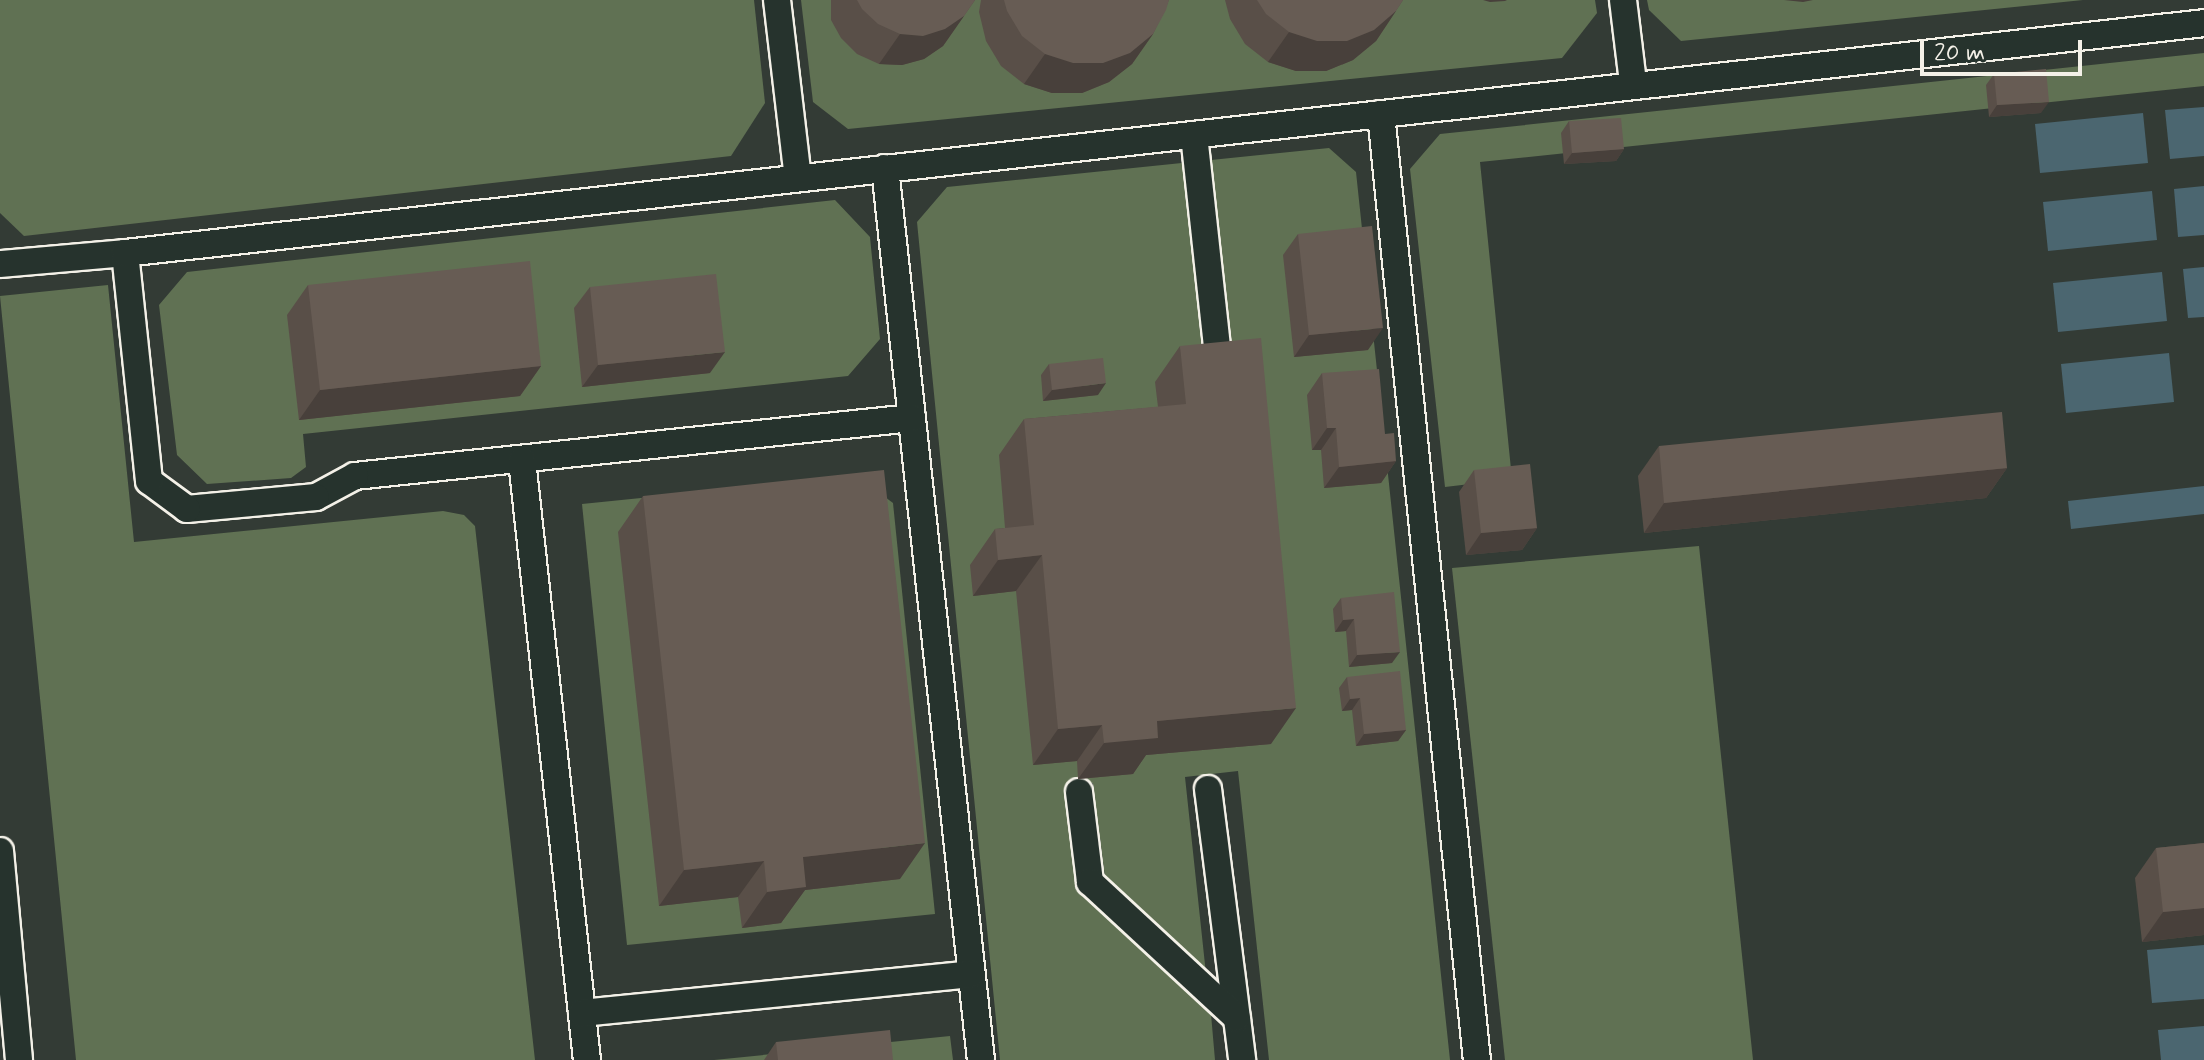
<!DOCTYPE html>
<style>
body{margin:0}
#map{position:relative;width:2204px;height:1060px;overflow:hidden;background:#333b35;font-family:Mynerve,sans-serif}
div>[style]{position:absolute}
[style*='--x']{left:calc(var(--x)*1px);top:calc(var(--y)*1px);width:calc(var(--w)*1px);rotate:calc(var(--a)*1deg)}
.green>*{inset:0;background:#607153}
.water>*{inset:0;background:#4b6670}
.roads{filter:drop-shadow(2px 0 #f4f1e8) drop-shadow(-2px 0 #f4f1e8) drop-shadow(0 2px #f4f1e8) drop-shadow(0 -2px #f4f1e8)}
.lane>*{height:26px;margin:-13px;padding:0 13px;transform-origin:13px;border-radius:13px;background:#26332d}
.wall>*{inset:0;background:#594f48}
.shaded-wall>*{inset:0;background:#48403b}
.building>*{inset:0;background:#675c54}
span{translate:-50% -50%;white-space:nowrap;text-align:center;line-height:1.15;-webkit-text-stroke:6px #26332d;paint-order:stroke}
.scale{position:absolute;left:1920px;top:40px;width:162px;height:36px;box-sizing:border-box;border:4px solid #f4f1e8;border-top:0;padding-left:10px;font-size:24px;line-height:28px;white-space:nowrap;color:#f4f1e8;-webkit-text-stroke:6px #26332d;paint-order:stroke}
</style>
<div id="map">
<div class="green">
<div style="clip-path:polygon(0 0,754px 0,765px 103px,731px 156px,24px 236px,0 213px)"></div>
<div style="clip-path:polygon(801px 0,1595px 0,1597px 13px,1562px 58px,848px 129px,813px 102px)"></div>
<div style="clip-path:polygon(1647px 0,2083px 0,1681px 41px,1649px 10px)"></div>
<div style="clip-path:polygon(2204px 53px,2204px 86px,1480px 162px,1512px 479px,1445px 487px,1410px 169px,1440px 134px)"></div>
<div style="clip-path:polygon(1329px 148px,1356px 172px,1450px 1060px,1269px 1060px,1238px 771px,1185px 777px,1206px 974px,1105px 877px,1093px 783px,1066px 787px,1079px 891px,1211px 1014px,1215px 1060px,1000px 1060px,917px 222px,947px 187px)"></div>
<div style="clip-path:polygon(835px 200px,870px 237px,880px 339px,848px 376px,303px 434px,306px 467px,291px 478px,207px 484px,177px 455px,159px 305px,187px 272px)"></div>
<div style="clip-path:polygon(108px 285px,134px 542px,443px 511px,464px 515px,475px 526px,535px 1060px,76px 1060px,0 296px)"></div>
<div style="clip-path:polygon(857px 476px,893px 503px,935px 914px,627px 945px,582px 504px)"></div>
<div style="clip-path:polygon(1699px 546px,1753px 1060px,1505px 1060px,1452px 568px)"></div>
<div style="clip-path:polygon(950px 1036px,953px 1060px,714px 1060px)"></div>
</div>
<div class="water">
<div style="clip-path:polygon(2204px 107px,2204px 156px,2170px 159px,2165px 110px)"></div>
<div style="clip-path:polygon(2143px 113px,2148px 163px,2040px 173px,2035px 124px)"></div>
<div style="clip-path:polygon(2204px 186px,2204px 235px,2178px 237px,2174px 189px)"></div>
<div style="clip-path:polygon(2152px 191px,2157px 240px,2048px 251px,2043px 202px)"></div>
<div style="clip-path:polygon(2204px 267px,2204px 317px,2188px 318px,2183px 269px)"></div>
<div style="clip-path:polygon(2162px 272px,2167px 321px,2058px 332px,2053px 283px)"></div>
<div style="clip-path:polygon(2169px 353px,2174px 402px,2066px 413px,2061px 364px)"></div>
<div style="clip-path:polygon(2204px 486px,2204px 514px,2071px 529px,2068px 501px)"></div>
<div style="clip-path:polygon(2204px 945px,2204px 999px,2152px 1003px,2147px 950px)"></div>
<div style="clip-path:polygon(2204px 1026px,2204px 1060px,2161px 1060px,2158px 1030px)"></div>
</div>
<div class="roads">
<div class="lane">
<div style="--x:777;--y:0;--w:179;--a:83.3"></div>
<div style="--x:1623;--y:0;--w:84;--a:83.1"></div>
<div style="--x:1381;--y:114;--w:951;--a:84.21"></div>
<div style="--x:1194;--y:135;--w:213;--a:83.8"></div>
<div style="--x:885;--y:168;--w:897;--a:83.86"></div>
<div style="--x:0;--y:264;--w:125;--a:-5"></div>
<div style="--x:912;--y:418;--w:560;--a:174.06"></div>
<div style="--x:355;--y:476;--w:44;--a:151.7"></div>
<div style="--x:316;--y:497;--w:130;--a:174.7"></div>
<div style="--x:187;--y:509;--w:47;--a:-143.6"></div>
<div style="--x:149;--y:481;--w:229;--a:-96"></div>
<div style="--x:125;--y:253;--w:2092;--a:-6.31"></div>
<div style="--x:522;--y:460;--w:604;--a:83.82"></div>
<div style="--x:1208;--y:789;--w:273;--a:82.8"></div>
<div style="--x:1079;--y:792;--w:91;--a:83"></div>
<div style="--x:1090;--y:882;--w:200;--a:42.8"></div>
<div style="--x:0;--y:851;--w:210;--a:84.8"></div>
<div style="--x:582;--y:1013;--w:391;--a:-5.7"></div>
</div>
</div>
<div class="wall">
<div style="clip-path:polygon(831px 0,975px 0,943px 46px,924px 59px,902px 65px,879px 64px,857px 54px,841px 38px,831px 20px)"></div>
<div style="clip-path:polygon(981px 0,1169px 0,1153px 34px,1132px 64px,1109px 82px,1082px 93px,1052px 93px,1024px 84px,1001px 66px,986px 41px,979px 12px)"></div>
<div style="clip-path:polygon(1225px 0,1403px 0,1376px 41px,1353px 60px,1326px 71px,1296px 71px,1268px 62px,1245px 44px,1230px 19px)"></div>
<div style="clip-path:polygon(1994px 74px,2041px 113px,1989px 117px,1986px 85px)"></div>
<div style="clip-path:polygon(1569px 121px,1624px 149px,1616px 161px,1564px 164px,1561px 133px)"></div>
<div style="clip-path:polygon(1298px 234px,1368px 350px,1294px 357px,1283px 255px)"></div>
<div style="clip-path:polygon(308px 285px,541px 366px,520px 396px,299px 420px,287px 315px)"></div>
<div style="clip-path:polygon(590px 287px,710px 373px,582px 387px,574px 308px)"></div>
<div style="clip-path:polygon(1180px 346px,1271px 744px,1146px 755px,1133px 774px,1078px 779px,1077px 761px,1033px 765px,1016px 591px,973px 596px,970px 565px,995px 529px,1005px 528px,999px 455px,1024px 419px,1158px 407px,1155px 382px)"></div>
<div style="clip-path:polygon(1049px 364px,1098px 395px,1043px 401px,1041px 375px)"></div>
<div style="clip-path:polygon(1322px 373px,1385px 434px,1396px 461px,1381px 483px,1324px 488px,1321px 450px,1312px 450px,1307px 395px)"></div>
<div style="clip-path:polygon(1659px 446px,2007px 468px,1986px 498px,1644px 533px,1638px 476px)"></div>
<div style="clip-path:polygon(1474px 470px,1537px 528px,1522px 550px,1466px 555px,1459px 492px)"></div>
<div style="clip-path:polygon(643px 496px,900px 879px,805px 890px,781px 923px,742px 928px,738px 897px,659px 906px,618px 532px)"></div>
<div style="clip-path:polygon(1341px 598px,1392px 663px,1349px 667px,1346px 631px,1335px 632px,1333px 609px)"></div>
<div style="clip-path:polygon(1347px 677px,1406px 730px,1398px 741px,1356px 746px,1352px 710px,1342px 711px,1339px 688px)"></div>
<div style="clip-path:polygon(2204px 843px,2204px 935px,2142px 942px,2135px 878px,2156px 848px)"></div>
<div style="clip-path:polygon(776px 1042px,893px 1060px,764px 1060px)"></div>
</div>
<div class="shaded-wall">
<div style="clip-path:polygon(1483px 0,1507px 0,1505px 1px,1490px 2px)"></div>
<div style="clip-path:polygon(1784px 0,1813px 0,1803px 2px)"></div>
<div style="clip-path:polygon(1396px 11px,1376px 41px,1353px 60px,1326px 71px,1296px 71px,1268px 62px,1289px 32px)"></div>
<div style="clip-path:polygon(964px 16px,943px 46px,924px 59px,902px 65px,879px 64px,900px 34px)"></div>
<div style="clip-path:polygon(1153px 34px,1132px 64px,1109px 82px,1082px 93px,1052px 93px,1024px 84px,1045px 54px)"></div>
<div style="clip-path:polygon(2049px 102px,2041px 113px,1989px 117px,1997px 105px)"></div>
<div style="clip-path:polygon(1624px 149px,1616px 161px,1564px 164px,1572px 153px)"></div>
<div style="clip-path:polygon(1383px 328px,1368px 350px,1294px 357px,1309px 335px)"></div>
<div style="clip-path:polygon(725px 352px,710px 373px,582px 387px,598px 365px)"></div>
<div style="clip-path:polygon(541px 366px,520px 396px,299px 420px,320px 390px)"></div>
<div style="clip-path:polygon(1106px 383px,1098px 395px,1043px 401px,1052px 390px)"></div>
<div style="clip-path:polygon(1327px 428px,1336px 428px,1321px 450px,1312px 450px)"></div>
<div style="clip-path:polygon(1396px 461px,1381px 483px,1324px 488px,1339px 467px)"></div>
<div style="clip-path:polygon(2007px 468px,1986px 498px,1644px 533px,1664px 503px)"></div>
<div style="clip-path:polygon(1537px 528px,1522px 550px,1466px 555px,1481px 533px)"></div>
<div style="clip-path:polygon(1042px 555px,1016px 591px,973px 596px,998px 560px)"></div>
<div style="clip-path:polygon(1354px 619px,1346px 631px,1335px 632px,1343px 620px)"></div>
<div style="clip-path:polygon(1400px 652px,1392px 663px,1349px 667px,1357px 655px)"></div>
<div style="clip-path:polygon(1360px 698px,1352px 710px,1342px 711px,1350px 699px)"></div>
<div style="clip-path:polygon(1296px 708px,1271px 744px,1146px 755px,1133px 774px,1078px 779px,1104px 743px,1157px 721px)"></div>
<div style="clip-path:polygon(1102px 725px,1077px 761px,1033px 765px,1058px 729px)"></div>
<div style="clip-path:polygon(1406px 730px,1398px 741px,1356px 746px,1364px 734px)"></div>
<div style="clip-path:polygon(925px 843px,900px 879px,805px 890px,781px 923px,742px 928px,767px 892px,803px 857px)"></div>
<div style="clip-path:polygon(764px 861px,738px 897px,659px 906px,684px 870px)"></div>
<div style="clip-path:polygon(2204px 908px,2204px 935px,2142px 942px,2163px 912px)"></div>
</div>
<div class="building">
<div style="clip-path:polygon(857px 0,975px 0,964px 16px,945px 29px,923px 36px,900px 34px,878px 24px,862px 9px)"></div>
<div style="clip-path:polygon(1004px 0,1169px 0,1166px 10px,1153px 34px,1130px 53px,1103px 63px,1073px 63px,1045px 54px,1022px 36px,1007px 11px)"></div>
<div style="clip-path:polygon(1257px 0,1403px 0,1396px 11px,1374px 30px,1347px 41px,1317px 41px,1289px 32px,1266px 14px)"></div>
<div style="clip-path:polygon(2046px 69px,2049px 102px,1997px 105px,1994px 74px)"></div>
<div style="clip-path:polygon(1621px 118px,1624px 149px,1572px 153px,1569px 121px)"></div>
<div style="clip-path:polygon(1372px 226px,1383px 328px,1309px 335px,1298px 234px)"></div>
<div style="clip-path:polygon(530px 261px,541px 366px,320px 390px,308px 285px)"></div>
<div style="clip-path:polygon(716px 274px,725px 352px,598px 365px,590px 287px)"></div>
<div style="clip-path:polygon(1261px 338px,1296px 708px,1157px 721px,1158px 738px,1104px 743px,1102px 725px,1058px 729px,1042px 555px,998px 560px,995px 529px,1034px 525px,1024px 419px,1186px 404px,1180px 346px)"></div>
<div style="clip-path:polygon(1103px 358px,1106px 383px,1052px 390px,1049px 364px)"></div>
<div style="clip-path:polygon(1379px 369px,1385px 434px,1394px 433px,1396px 461px,1339px 467px,1336px 428px,1327px 428px,1322px 373px)"></div>
<div style="clip-path:polygon(2002px 412px,2007px 468px,1664px 503px,1659px 446px)"></div>
<div style="clip-path:polygon(1530px 464px,1537px 528px,1481px 533px,1474px 470px)"></div>
<div style="clip-path:polygon(884px 470px,925px 843px,803px 857px,806px 887px,767px 892px,764px 861px,684px 870px,643px 496px)"></div>
<div style="clip-path:polygon(1394px 592px,1400px 652px,1357px 655px,1354px 619px,1343px 620px,1341px 598px)"></div>
<div style="clip-path:polygon(1400px 671px,1406px 730px,1364px 734px,1360px 698px,1350px 699px,1347px 677px)"></div>
<div style="clip-path:polygon(2204px 843px,2204px 908px,2163px 912px,2156px 848px)"></div>
<div style="clip-path:polygon(890px 1030px,893px 1060px,778px 1060px,776px 1042px)"></div>
</div>
<div class="scale">20 m</div>
</div>
